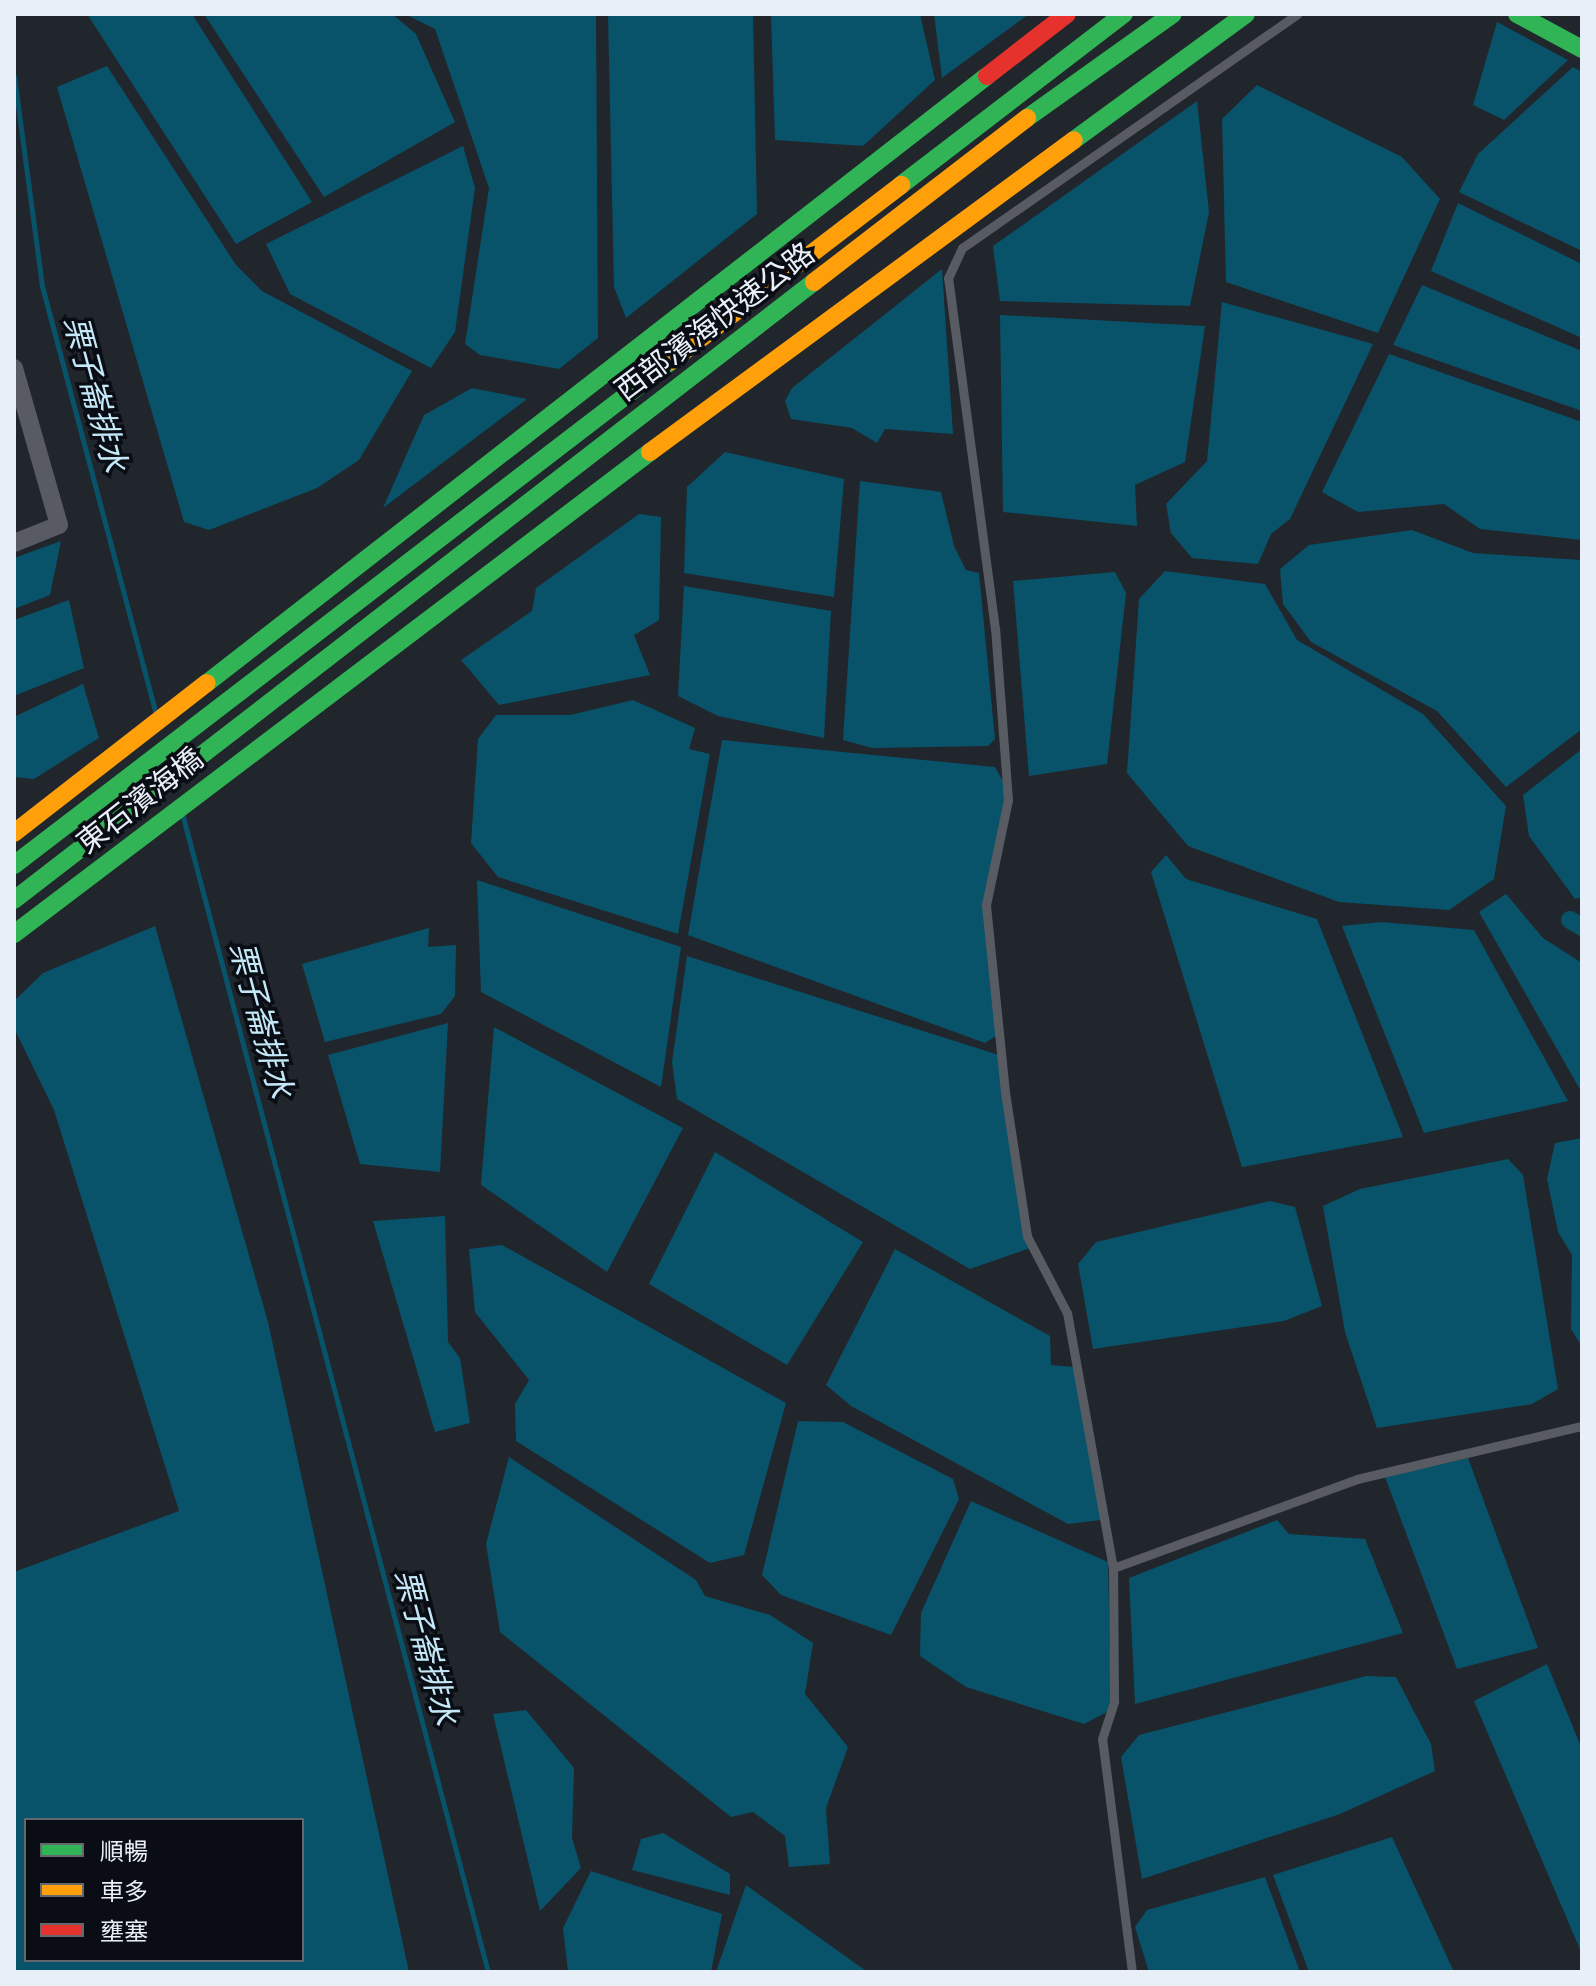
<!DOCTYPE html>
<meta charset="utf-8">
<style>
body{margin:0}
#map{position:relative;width:1596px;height:1986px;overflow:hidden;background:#21262c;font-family:Jost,"Noto Sans TC",sans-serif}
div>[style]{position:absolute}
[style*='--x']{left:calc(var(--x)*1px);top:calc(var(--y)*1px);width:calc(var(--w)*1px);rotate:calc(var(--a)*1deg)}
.water>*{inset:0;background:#08526a}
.stream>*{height:5px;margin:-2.5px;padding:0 2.5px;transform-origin:2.5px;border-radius:2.5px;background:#08526a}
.canal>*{height:18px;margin:-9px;padding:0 9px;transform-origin:9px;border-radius:9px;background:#08526a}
.lane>*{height:9px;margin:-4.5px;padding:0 4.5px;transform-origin:4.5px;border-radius:4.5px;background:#585c62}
.street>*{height:18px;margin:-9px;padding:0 9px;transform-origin:9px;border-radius:9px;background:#585c62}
.fast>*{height:18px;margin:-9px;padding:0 9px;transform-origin:9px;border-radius:9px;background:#30b455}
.slow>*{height:18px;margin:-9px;padding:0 9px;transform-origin:9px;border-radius:9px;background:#ff9f0a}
.jam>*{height:18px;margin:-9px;padding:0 9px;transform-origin:9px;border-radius:9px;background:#e5322d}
span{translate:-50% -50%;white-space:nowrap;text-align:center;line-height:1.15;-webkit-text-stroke:7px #0a0e14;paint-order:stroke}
.street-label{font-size:30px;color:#e9eff8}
.water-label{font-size:32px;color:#c4e8f8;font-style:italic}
.frame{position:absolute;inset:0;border:16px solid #e9eff8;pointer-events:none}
.legend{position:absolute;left:24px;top:1818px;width:280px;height:144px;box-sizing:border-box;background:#0a0e14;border:2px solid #63686f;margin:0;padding:10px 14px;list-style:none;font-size:24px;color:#e9eff8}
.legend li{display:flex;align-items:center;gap:16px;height:40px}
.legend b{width:40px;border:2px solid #63686f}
</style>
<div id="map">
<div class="water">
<div style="clip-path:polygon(87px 14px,192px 14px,312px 202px,236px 244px)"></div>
<div style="clip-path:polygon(204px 14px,392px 14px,416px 34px,455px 122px,324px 197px)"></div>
<div style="clip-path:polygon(405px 14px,596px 14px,598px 338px,559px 369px,480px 355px,465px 344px,489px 188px,435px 29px)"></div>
<div style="clip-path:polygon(608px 14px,753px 14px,757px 214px,626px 318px,614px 287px)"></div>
<div style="clip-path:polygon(771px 14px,920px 14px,935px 80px,863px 146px,775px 140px)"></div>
<div style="clip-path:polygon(934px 14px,1029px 14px,942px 78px)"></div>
<div style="clip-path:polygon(1497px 22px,1568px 60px,1504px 120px,1473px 105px)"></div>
<div style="clip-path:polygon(107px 66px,236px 265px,262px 291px,412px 371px,359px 460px,317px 488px,209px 530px,184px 522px,57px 87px)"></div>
<div style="clip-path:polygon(1573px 67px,1582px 72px,1582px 251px,1459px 192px,1478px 154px)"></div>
<div style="clip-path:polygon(1257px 85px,1402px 157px,1440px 199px,1378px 333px,1226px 282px,1222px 119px)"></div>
<div style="clip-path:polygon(1197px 101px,1209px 212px,1190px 306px,1000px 301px,993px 246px)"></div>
<div style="clip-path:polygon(463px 146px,475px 188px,455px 332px,431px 368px,290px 294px,266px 244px)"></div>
<div style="clip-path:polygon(1458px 203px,1582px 264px,1582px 338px,1431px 271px)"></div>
<div style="clip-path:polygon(942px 269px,953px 434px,885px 429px,877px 443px,852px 428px,791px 419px,785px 401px,792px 388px)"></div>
<div style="clip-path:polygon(1422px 285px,1582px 351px,1582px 411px,1393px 345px)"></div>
<div style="clip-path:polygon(1222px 302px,1373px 344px,1290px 519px,1271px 534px,1258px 564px,1192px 558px,1171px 533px,1166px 504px,1207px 461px)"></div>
<div style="clip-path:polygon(1000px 315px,1205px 326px,1185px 462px,1135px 485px,1137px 526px,1003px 512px)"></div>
<div style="clip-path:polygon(1389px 354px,1582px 422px,1582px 540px,1480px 529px,1444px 504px,1358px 512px,1322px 492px)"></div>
<div style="clip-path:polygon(472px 388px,527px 399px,383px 508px,424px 415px)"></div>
<div style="clip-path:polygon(725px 452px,844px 479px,834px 597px,684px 573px,687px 487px)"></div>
<div style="clip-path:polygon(860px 481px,941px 492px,954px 546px,966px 570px,979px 573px,995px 739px,988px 746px,872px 748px,843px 740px)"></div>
<div style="clip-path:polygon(639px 514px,661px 517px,659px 620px,634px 635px,650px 675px,499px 705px,461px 660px,532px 611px,536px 588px)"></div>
<div style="clip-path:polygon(1412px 530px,1473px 553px,1582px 560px,1582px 729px,1506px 787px,1437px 711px,1311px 642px,1283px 604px,1280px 569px,1309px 545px)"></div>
<div style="clip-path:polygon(61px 541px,50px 595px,14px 609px,14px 558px)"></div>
<div style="clip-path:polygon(1165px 571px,1265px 584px,1297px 640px,1423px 714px,1506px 806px,1494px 879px,1449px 910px,1339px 902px,1188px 846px,1127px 773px,1139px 599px)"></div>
<div style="clip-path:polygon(1115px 572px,1126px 593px,1107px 764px,1029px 776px,1013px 581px)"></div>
<div style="clip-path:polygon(684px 586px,831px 611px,824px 738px,718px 716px,678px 696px)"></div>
<div style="clip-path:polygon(69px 600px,84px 668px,14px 696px,14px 620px)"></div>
<div style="clip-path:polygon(83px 684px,99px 738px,34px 779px,14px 777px,14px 717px)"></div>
<div style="clip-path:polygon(633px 700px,695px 728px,689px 749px,710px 754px,678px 934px,498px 877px,471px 843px,478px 739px,496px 715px,570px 715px)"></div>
<div style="clip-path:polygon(722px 740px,995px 767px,1007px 788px,987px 887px,999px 1034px,985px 1043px,688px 935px)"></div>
<div style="clip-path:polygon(1582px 749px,1582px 897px,1575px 899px,1529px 836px,1523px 795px)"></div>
<div style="clip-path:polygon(1166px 855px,1186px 879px,1317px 919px,1403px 1137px,1242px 1167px,1151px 872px)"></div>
<div style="clip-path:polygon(477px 880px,681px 947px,661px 1087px,481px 992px)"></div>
<div style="clip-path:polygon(1506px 894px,1543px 938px,1582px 963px,1582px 1093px,1479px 912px)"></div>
<div style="clip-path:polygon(1381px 922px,1474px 930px,1568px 1101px,1424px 1133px,1342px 926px)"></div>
<div style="clip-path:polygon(evenodd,155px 926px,268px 1322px,409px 1972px,14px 1972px,14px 1572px,179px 1511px,54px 1110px,14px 1028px,14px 1001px,43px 973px,155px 926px,26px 1820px,302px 1820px,302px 1960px,26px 1960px,26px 1820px)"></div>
<div style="clip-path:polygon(429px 928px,428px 947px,456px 945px,455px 996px,441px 1014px,325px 1042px,302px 964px)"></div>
<div style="clip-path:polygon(687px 956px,1002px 1056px,1033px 1247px,970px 1269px,677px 1099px,672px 1062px)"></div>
<div style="clip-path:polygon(448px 1023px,440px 1172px,360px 1164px,328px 1055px)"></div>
<div style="clip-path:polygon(494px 1027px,683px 1128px,607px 1272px,481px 1185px)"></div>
<div style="clip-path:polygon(1582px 1138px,1582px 1347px,1571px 1329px,1572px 1255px,1558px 1232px,1547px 1179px,1555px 1143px)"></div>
<div style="clip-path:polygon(715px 1152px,863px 1242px,787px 1365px,649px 1284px)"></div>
<div style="clip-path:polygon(1508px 1159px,1523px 1175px,1558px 1389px,1532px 1404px,1377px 1428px,1345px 1332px,1323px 1206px,1360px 1189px)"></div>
<div style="clip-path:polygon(1270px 1201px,1295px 1207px,1322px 1306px,1284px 1321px,1093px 1349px,1078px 1264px,1096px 1242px)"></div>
<div style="clip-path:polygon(445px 1216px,448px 1342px,460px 1358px,470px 1423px,435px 1432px,373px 1221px)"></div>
<div style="clip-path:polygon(502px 1245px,786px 1403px,744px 1555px,710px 1563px,516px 1441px,515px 1404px,529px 1380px,475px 1312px,469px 1249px)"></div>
<div style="clip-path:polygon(895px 1249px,1050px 1336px,1051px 1365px,1074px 1367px,1101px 1520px,1068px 1524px,851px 1406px,826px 1385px)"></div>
<div style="clip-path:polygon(798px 1421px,843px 1422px,953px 1479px,959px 1499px,891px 1635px,781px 1595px,762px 1575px)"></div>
<div style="clip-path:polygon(509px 1457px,696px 1580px,705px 1596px,770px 1615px,813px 1643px,805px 1694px,848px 1747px,826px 1808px,830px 1864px,789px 1867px,785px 1836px,753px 1812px,731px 1817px,500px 1632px,486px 1544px)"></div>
<div style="clip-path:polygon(1468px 1458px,1538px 1648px,1457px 1669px,1385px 1477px)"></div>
<div style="clip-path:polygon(971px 1501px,1108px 1562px,1111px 1710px,1084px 1724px,966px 1687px,920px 1656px,921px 1613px)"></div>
<div style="clip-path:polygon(1277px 1520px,1289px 1534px,1365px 1539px,1403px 1633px,1135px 1704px,1129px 1578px)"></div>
<div style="clip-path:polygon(1547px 1664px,1582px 1749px,1582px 1954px,1474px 1701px)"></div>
<div style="clip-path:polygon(1366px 1676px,1396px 1677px,1431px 1744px,1435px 1771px,1340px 1814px,1142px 1879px,1121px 1757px,1139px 1735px)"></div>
<div style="clip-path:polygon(526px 1710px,574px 1768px,572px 1838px,581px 1868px,540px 1911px,493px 1714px)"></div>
<div style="clip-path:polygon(663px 1833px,730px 1874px,730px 1895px,632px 1870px,641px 1839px)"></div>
<div style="clip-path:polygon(1392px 1837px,1454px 1972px,1309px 1972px,1273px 1875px)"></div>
<div style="clip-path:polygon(591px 1871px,722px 1914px,711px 1972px,568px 1972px,563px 1928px)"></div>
<div style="clip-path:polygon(1265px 1877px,1300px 1972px,1149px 1972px,1135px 1927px,1147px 1910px)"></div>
<div style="clip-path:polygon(746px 1885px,866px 1971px,716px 1972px)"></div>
</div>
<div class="stream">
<div style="--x:14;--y:76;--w:212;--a:82.4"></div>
<div style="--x:42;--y:286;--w:443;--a:75.1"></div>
<div style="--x:182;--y:813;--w:1199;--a:75.21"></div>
</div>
<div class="canal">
<div style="--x:1570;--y:920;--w:14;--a:30"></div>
</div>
<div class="lane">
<div style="--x:1113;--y:1568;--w:260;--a:-20"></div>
<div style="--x:1357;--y:1479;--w:231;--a:-13.3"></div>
<div style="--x:1132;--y:1972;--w:235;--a:-97.3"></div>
<div style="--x:1102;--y:1739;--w:40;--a:-72"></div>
<div style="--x:1114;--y:1701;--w:133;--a:-90.4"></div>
<div style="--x:1113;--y:1568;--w:259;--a:-100.2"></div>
<div style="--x:1067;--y:1313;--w:87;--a:-117.5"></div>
<div style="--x:1027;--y:1236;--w:146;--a:-98.7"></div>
<div style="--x:1005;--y:1092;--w:188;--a:-95.8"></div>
<div style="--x:986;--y:905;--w:107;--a:-78.2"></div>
<div style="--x:1008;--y:800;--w:171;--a:-94.3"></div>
<div style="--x:995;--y:629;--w:354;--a:-97.6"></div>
<div style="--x:948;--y:278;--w:33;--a:-65"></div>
<div style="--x:962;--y:248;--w:409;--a:-34.9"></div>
</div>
<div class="street">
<div style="--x:14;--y:368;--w:163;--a:74"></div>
<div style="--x:59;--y:525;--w:48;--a:158.2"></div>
</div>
<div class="fast">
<div style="--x:1517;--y:14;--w:74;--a:28.3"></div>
<div style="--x:1027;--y:118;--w:179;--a:-35.5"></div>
<div style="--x:1074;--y:140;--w:213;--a:-36.2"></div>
<div style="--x:901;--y:185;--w:281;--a:-37.5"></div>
<div style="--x:207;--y:683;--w:988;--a:-37.89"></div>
<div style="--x:14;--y:865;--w:828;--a:-37.49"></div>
<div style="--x:14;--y:900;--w:1011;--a:-37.69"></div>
<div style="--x:14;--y:934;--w:798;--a:-37.16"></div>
</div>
<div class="slow">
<div style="--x:814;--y:282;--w:269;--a:-37.6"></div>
<div style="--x:671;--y:361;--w:290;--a:-37.4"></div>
<div style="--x:650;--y:452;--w:526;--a:-36.35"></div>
<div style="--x:14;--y:833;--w:244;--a:-37.9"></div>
</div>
<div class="jam">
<div style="--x:987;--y:76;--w:101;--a:-37.8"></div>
</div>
<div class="street-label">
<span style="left:715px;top:322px;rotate:-37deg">西部濱海快速公路</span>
<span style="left:140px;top:801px;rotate:-38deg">東石濱海橋</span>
</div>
<div class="water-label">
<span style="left:95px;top:394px;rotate:75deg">栗子崙排水</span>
<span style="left:261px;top:1020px;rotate:75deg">栗子崙排水</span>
<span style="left:426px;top:1647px;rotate:75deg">栗子崙排水</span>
</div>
<div class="frame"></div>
<ul class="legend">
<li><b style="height:10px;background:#30b455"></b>順暢</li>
<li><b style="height:10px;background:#ff9f0a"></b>車多</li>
<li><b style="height:10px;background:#e5322d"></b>壅塞</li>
</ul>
</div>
